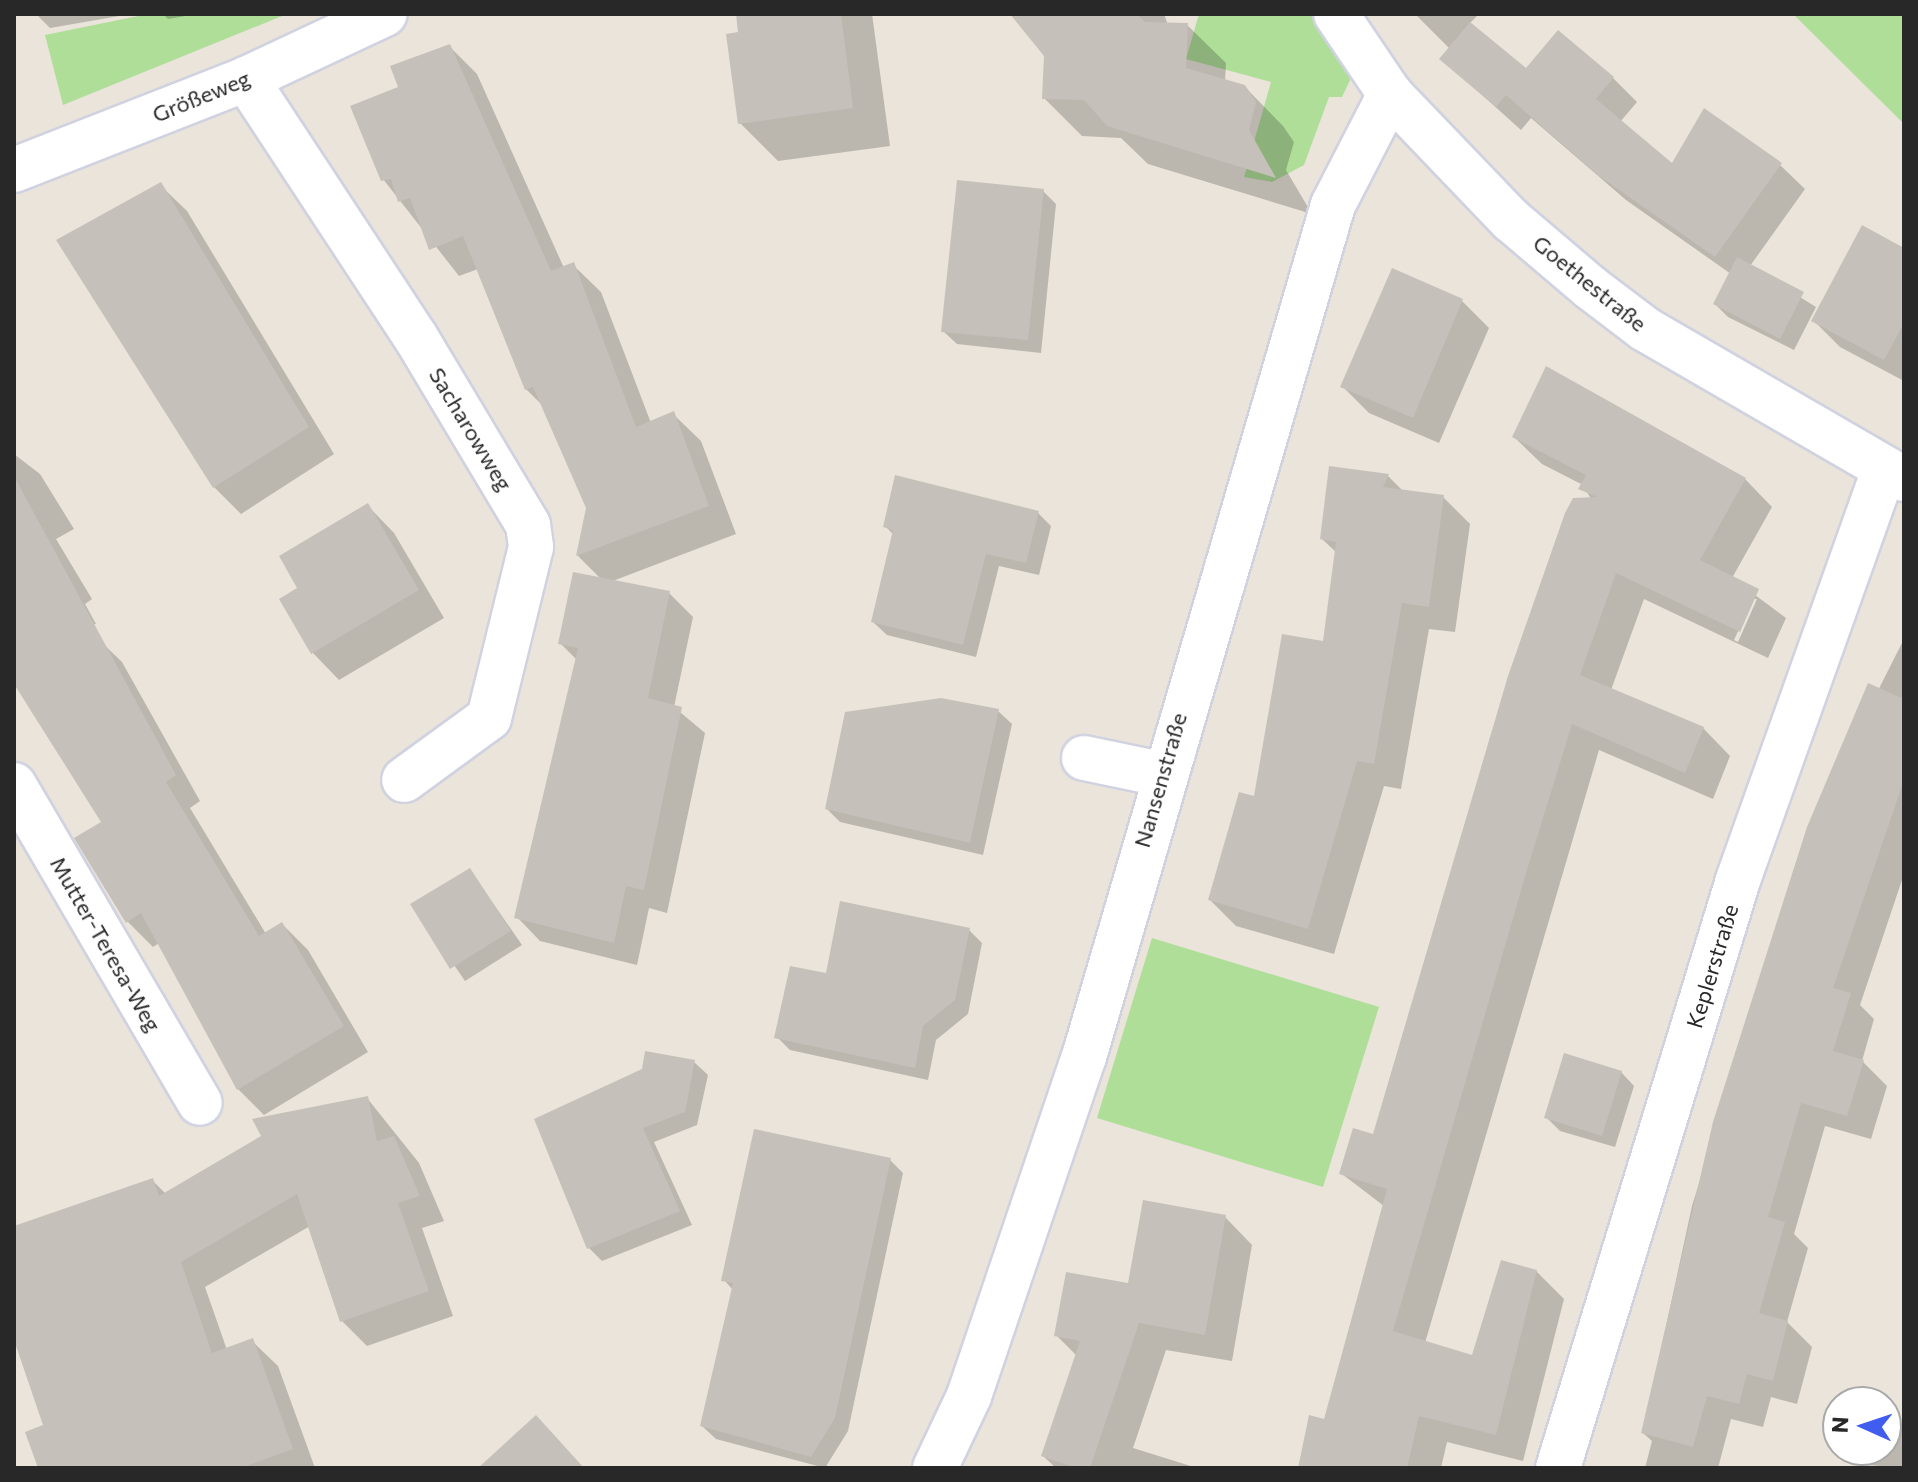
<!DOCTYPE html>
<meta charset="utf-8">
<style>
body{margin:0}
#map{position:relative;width:1918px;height:1482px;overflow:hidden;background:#eae4da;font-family:Commissioner,sans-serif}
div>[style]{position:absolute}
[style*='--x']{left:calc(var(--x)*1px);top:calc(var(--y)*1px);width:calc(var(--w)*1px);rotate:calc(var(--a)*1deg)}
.green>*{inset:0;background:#afde99}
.shadow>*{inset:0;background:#0003}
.building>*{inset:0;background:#c5c0ba}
.roads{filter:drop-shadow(2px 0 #d0d2e0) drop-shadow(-2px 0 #d0d2e0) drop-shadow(0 2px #d0d2e0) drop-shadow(0 -2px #d0d2e0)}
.minor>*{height:44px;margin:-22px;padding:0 22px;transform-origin:22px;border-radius:22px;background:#fff}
span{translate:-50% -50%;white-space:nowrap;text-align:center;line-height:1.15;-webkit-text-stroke:7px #fff;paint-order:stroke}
.street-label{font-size:22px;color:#282828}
.frame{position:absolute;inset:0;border:16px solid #282828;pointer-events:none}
.north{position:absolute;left:1822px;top:1386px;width:80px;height:80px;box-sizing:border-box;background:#fff;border:2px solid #a9a9a9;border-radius:50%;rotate:273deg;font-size:22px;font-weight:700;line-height:32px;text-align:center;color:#282828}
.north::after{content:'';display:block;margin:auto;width:28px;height:36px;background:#415df0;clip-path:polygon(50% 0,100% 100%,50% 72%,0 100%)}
</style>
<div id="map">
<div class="green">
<div style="clip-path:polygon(148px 14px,287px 14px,63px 105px,45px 35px)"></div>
<div style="clip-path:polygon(1199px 14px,1318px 14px,1353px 74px,1342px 97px,1329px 97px,1304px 165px,1272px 182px,1244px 177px,1271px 82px,1186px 59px)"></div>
<div style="clip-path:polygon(1793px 14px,1904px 14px,1904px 123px,1903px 123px)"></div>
<div style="clip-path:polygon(1152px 938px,1379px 1007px,1323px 1187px,1097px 1118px)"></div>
</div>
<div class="shadow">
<div style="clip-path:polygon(36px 14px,131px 14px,50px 28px)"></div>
<div style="clip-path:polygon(163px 14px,197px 14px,168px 19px)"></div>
<div style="clip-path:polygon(738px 14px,872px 14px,890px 146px,778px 161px,740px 123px)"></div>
<div style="clip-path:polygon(1013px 14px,1164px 14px,1168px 25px,1187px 25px,1226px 63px,1225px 81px,1244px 86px,1283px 126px,1294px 142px,1286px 170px,1312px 214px,1148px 164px,1121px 138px,1082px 136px,1044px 98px,1046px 56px)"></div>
<div style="clip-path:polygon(1415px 14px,1479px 14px,1469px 24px,1526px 70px,1613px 78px,1637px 102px,1620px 122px,1673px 167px,1780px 165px,1805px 189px,1750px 266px,1816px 307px,1794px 350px,1728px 317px,1715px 304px,1731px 274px,1626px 200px,1531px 118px,1521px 130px,1442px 59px,1450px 49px)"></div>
<div style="clip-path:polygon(449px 46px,477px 74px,564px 268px,573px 265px,601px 292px,651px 423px,673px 414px,701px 441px,736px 534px,610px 582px,669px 593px,693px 617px,674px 707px,705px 733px,667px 913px,649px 908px,637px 965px,540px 941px,517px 917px,577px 660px,560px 643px,602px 580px,578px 556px,588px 508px,543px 406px,526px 389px,478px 269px,459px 276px,383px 179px,401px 88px)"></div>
<div style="clip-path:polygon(160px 185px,187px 211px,334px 454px,241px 514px,214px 487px,59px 241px)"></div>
<div style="clip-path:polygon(1043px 191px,1056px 204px,1041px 353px,957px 344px,943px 331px)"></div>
<div style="clip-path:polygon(1904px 250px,1904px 381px,1840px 347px,1813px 320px)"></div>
<div style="clip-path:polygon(1462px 301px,1489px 328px,1439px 443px,1369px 413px,1343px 387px)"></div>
<div style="clip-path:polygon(evenodd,1514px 437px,1745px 479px,1772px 507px,1732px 578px,1786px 618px,1768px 658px,1644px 599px,1611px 690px,1703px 728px,1730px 756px,1713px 799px,1599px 750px,1425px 1343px,1473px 1357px,1536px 1271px,1564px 1299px,1523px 1461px,1447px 1442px,1441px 1468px,1300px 1468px,1326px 1421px,1384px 1206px,1342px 1174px,1375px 1136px,1591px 499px,1583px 485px,1542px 464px,1514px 437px,1753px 599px,1757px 599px,1738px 642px,1734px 640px,1753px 599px)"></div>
<div style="clip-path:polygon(14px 454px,40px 474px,74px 529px,56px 539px,92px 599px,85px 604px,96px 624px,14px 634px)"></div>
<div style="clip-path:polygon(1388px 476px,1404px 492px,1443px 497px,1470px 524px,1455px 632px,1429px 629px,1401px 789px,1384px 786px,1334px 954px,1236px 926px,1210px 900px,1325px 644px,1337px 553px,1322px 539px)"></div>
<div style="clip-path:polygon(368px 506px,394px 533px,444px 618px,339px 680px,313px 653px,282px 600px,300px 589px)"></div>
<div style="clip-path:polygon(1038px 513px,1051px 526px,1039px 575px,999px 566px,976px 657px,887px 635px,873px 622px,894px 535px,885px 526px)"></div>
<div style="clip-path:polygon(96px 637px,122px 662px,200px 801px,190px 808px,266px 934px,282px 924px,308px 950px,368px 1052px,264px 1115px,238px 1089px,159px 943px,153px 947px,127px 921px,103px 823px)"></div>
<div style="clip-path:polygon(1904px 639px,1904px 874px,1860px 1005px,1874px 1019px,1862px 1061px,1887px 1086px,1871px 1139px,1825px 1126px,1794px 1234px,1808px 1248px,1787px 1322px,1812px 1347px,1797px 1404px,1771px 1397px,1763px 1427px,1731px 1419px,1718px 1468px,1645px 1468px,1652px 1441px,1643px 1433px,1692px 1206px,1809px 827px)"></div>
<div style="clip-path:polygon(998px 711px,1012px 724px,983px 855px,840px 822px,827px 809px)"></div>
<div style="clip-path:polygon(470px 870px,522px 945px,465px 981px,413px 905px)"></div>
<div style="clip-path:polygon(969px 930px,982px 943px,968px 1014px,936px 1040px,928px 1080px,790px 1050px,777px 1037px,828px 975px)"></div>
<div style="clip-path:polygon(694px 1062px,708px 1075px,697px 1125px,654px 1142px,692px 1225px,602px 1261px,589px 1248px,536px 1120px)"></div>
<div style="clip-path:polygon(1621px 1072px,1634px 1086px,1615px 1147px,1560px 1131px,1546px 1117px)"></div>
<div style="clip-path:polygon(367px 1098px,419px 1163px,444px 1221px,422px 1228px,453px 1316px,367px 1346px,342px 1321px,310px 1226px,205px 1287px,227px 1350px,252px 1341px,278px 1366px,315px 1468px,39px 1468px,46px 1426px,14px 1333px,14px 1229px,152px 1180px,166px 1194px)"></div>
<div style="clip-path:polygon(890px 1160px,903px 1173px,848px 1431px,825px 1468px,716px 1439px,702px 1426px,733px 1290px,724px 1280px)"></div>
<div style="clip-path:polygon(1225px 1217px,1252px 1245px,1232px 1361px,1166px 1350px,1133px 1448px,1197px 1468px,1056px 1468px,1043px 1456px,1077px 1356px,1056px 1335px)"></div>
<div style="clip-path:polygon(1886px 1419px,1904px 1424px,1904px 1468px,1868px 1465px,1872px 1450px,1886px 1450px)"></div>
</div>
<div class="building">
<div style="clip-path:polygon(736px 14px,841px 14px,853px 108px,738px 124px,726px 34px,738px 32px)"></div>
<div style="clip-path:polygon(1010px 14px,1137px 14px,1145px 22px,1188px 23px,1186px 68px,1245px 85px,1256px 102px,1249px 130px,1276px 178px,1107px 126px,1084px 100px,1042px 99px,1044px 56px)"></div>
<div style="clip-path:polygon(1470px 22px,1526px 68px,1558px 30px,1614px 77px,1596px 99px,1672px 163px,1704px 108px,1782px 163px,1715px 257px,1599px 176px,1506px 95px,1496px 107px,1439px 59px)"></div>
<div style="clip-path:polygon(450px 44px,551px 271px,574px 262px,636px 427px,674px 411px,709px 506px,576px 556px,586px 508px,533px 387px,525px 390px,463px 236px,429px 250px,410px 198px,398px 202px,391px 179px,381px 181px,350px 106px,398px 87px,390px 66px)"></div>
<div style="clip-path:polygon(957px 180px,1044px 189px,1028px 340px,941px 332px)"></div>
<div style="clip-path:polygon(161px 182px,309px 427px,213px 488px,56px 240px)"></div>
<div style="clip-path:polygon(1862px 225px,1904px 248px,1904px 323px,1884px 360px,1811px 321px)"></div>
<div style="clip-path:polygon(1737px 257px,1804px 292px,1780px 339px,1713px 304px)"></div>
<div style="clip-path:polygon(1392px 268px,1463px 299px,1413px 418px,1340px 387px)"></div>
<div style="clip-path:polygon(1546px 366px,1746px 478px,1700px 560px,1759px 589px,1740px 632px,1616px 573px,1580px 675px,1704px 727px,1685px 773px,1572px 724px,1527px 870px,1393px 1331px,1472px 1355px,1501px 1260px,1537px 1270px,1496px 1435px,1419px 1416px,1407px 1468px,1298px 1468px,1309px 1415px,1324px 1419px,1387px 1189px,1339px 1174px,1353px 1128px,1373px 1134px,1508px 676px,1565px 513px,1573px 498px,1597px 497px,1578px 489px,1586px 475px,1512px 437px)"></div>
<div style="clip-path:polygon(1329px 466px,1389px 474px,1383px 487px,1444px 495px,1429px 607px,1402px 603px,1374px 764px,1357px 761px,1308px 929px,1208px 900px,1239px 792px,1254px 796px,1282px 634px,1323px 641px,1336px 542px,1320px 539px)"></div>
<div style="clip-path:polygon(895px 475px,1039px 511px,1026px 563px,986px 554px,963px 645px,871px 622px,893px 530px,883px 527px)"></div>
<div style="clip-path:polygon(14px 476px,176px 775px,166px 782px,259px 936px,282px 922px,344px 1026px,237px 1090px,141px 913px,126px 923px,74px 838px,101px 822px,14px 684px)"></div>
<div style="clip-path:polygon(368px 503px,419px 590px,311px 654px,279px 599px,297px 588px,279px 556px)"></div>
<div style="clip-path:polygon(573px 572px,670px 591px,648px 698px,682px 707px,644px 890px,626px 886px,614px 943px,514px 918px,578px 648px,558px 644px)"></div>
<div style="clip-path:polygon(1868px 683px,1904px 699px,1904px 780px,1833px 988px,1851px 993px,1833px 1051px,1864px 1060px,1847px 1116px,1801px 1103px,1768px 1217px,1785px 1222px,1759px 1313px,1788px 1321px,1773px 1381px,1747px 1374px,1739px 1404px,1707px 1396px,1693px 1447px,1641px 1433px,1713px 1122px,1807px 827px)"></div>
<div style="clip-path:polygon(941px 698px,999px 709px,970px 843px,825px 809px,845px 712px)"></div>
<div style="clip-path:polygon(470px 868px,511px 931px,450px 969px,410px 904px)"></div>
<div style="clip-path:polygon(840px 901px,970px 928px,955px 1000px,923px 1026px,915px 1068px,774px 1038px,790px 966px,826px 973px)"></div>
<div style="clip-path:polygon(645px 1051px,695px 1060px,685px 1112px,643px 1128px,680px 1211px,587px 1249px,534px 1119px,642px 1069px)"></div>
<div style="clip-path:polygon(1564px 1053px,1622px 1071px,1602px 1136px,1544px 1118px)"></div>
<div style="clip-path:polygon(368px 1096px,377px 1141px,394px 1136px,420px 1196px,398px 1203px,429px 1291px,340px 1322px,297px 1194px,181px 1262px,212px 1353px,253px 1338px,293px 1449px,241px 1468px,38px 1468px,25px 1432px,43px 1425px,14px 1340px,14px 1226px,153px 1178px,159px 1196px,261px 1136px,252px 1119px)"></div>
<div style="clip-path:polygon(754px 1129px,891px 1158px,835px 1418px,811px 1457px,700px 1426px,733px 1283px,721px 1281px)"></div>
<div style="clip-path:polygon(1143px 1200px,1226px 1215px,1205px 1335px,1139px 1323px,1090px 1468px,1076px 1468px,1041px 1456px,1080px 1341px,1054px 1336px,1066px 1272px,1128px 1283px)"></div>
<div style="clip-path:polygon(536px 1415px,584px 1468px,478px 1468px)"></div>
</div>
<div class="roads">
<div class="minor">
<div style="--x:1336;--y:14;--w:97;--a:56"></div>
<div style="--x:1390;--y:94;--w:175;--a:46.2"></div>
<div style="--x:1511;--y:220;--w:105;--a:40.4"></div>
<div style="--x:1591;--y:288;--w:68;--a:37.2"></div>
<div style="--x:1645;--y:329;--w:299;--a:30.1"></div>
<div style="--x:246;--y:79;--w:308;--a:56.7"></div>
<div style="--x:415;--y:336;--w:220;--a:59.1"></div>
<div style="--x:528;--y:525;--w:22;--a:82"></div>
<div style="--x:531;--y:547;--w:176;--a:103.8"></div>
<div style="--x:489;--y:718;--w:105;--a:143.9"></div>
<div style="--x:14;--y:170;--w:249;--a:-21.4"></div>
<div style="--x:246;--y:79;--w:153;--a:-25.1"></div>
<div style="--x:1084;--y:758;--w:79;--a:11.7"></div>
<div style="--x:14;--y:785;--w:368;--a:59.7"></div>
<div style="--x:935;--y:1468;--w:80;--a:-64.7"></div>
<div style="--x:969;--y:1396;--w:358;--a:-71.3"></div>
<div style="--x:1084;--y:1057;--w:888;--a:-73.71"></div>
<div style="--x:1333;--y:205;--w:125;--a:-62.8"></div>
<div style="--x:1558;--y:1468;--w:615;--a:-72.98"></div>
<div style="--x:1738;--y:880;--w:436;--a:-70.4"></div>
</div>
</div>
<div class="street-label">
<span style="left:201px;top:96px;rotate:-22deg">Größeweg</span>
<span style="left:1590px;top:283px;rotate:39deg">Goethestraße</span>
<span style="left:471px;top:429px;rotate:59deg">Sacharowweg</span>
<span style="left:1160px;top:780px;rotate:-74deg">Nansenstraße</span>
<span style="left:106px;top:944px;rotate:60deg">Mutter-Teresa-Weg</span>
<span style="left:1712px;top:966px;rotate:-73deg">Keplerstraße</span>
</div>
<div class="frame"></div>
<div class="north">N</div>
</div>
